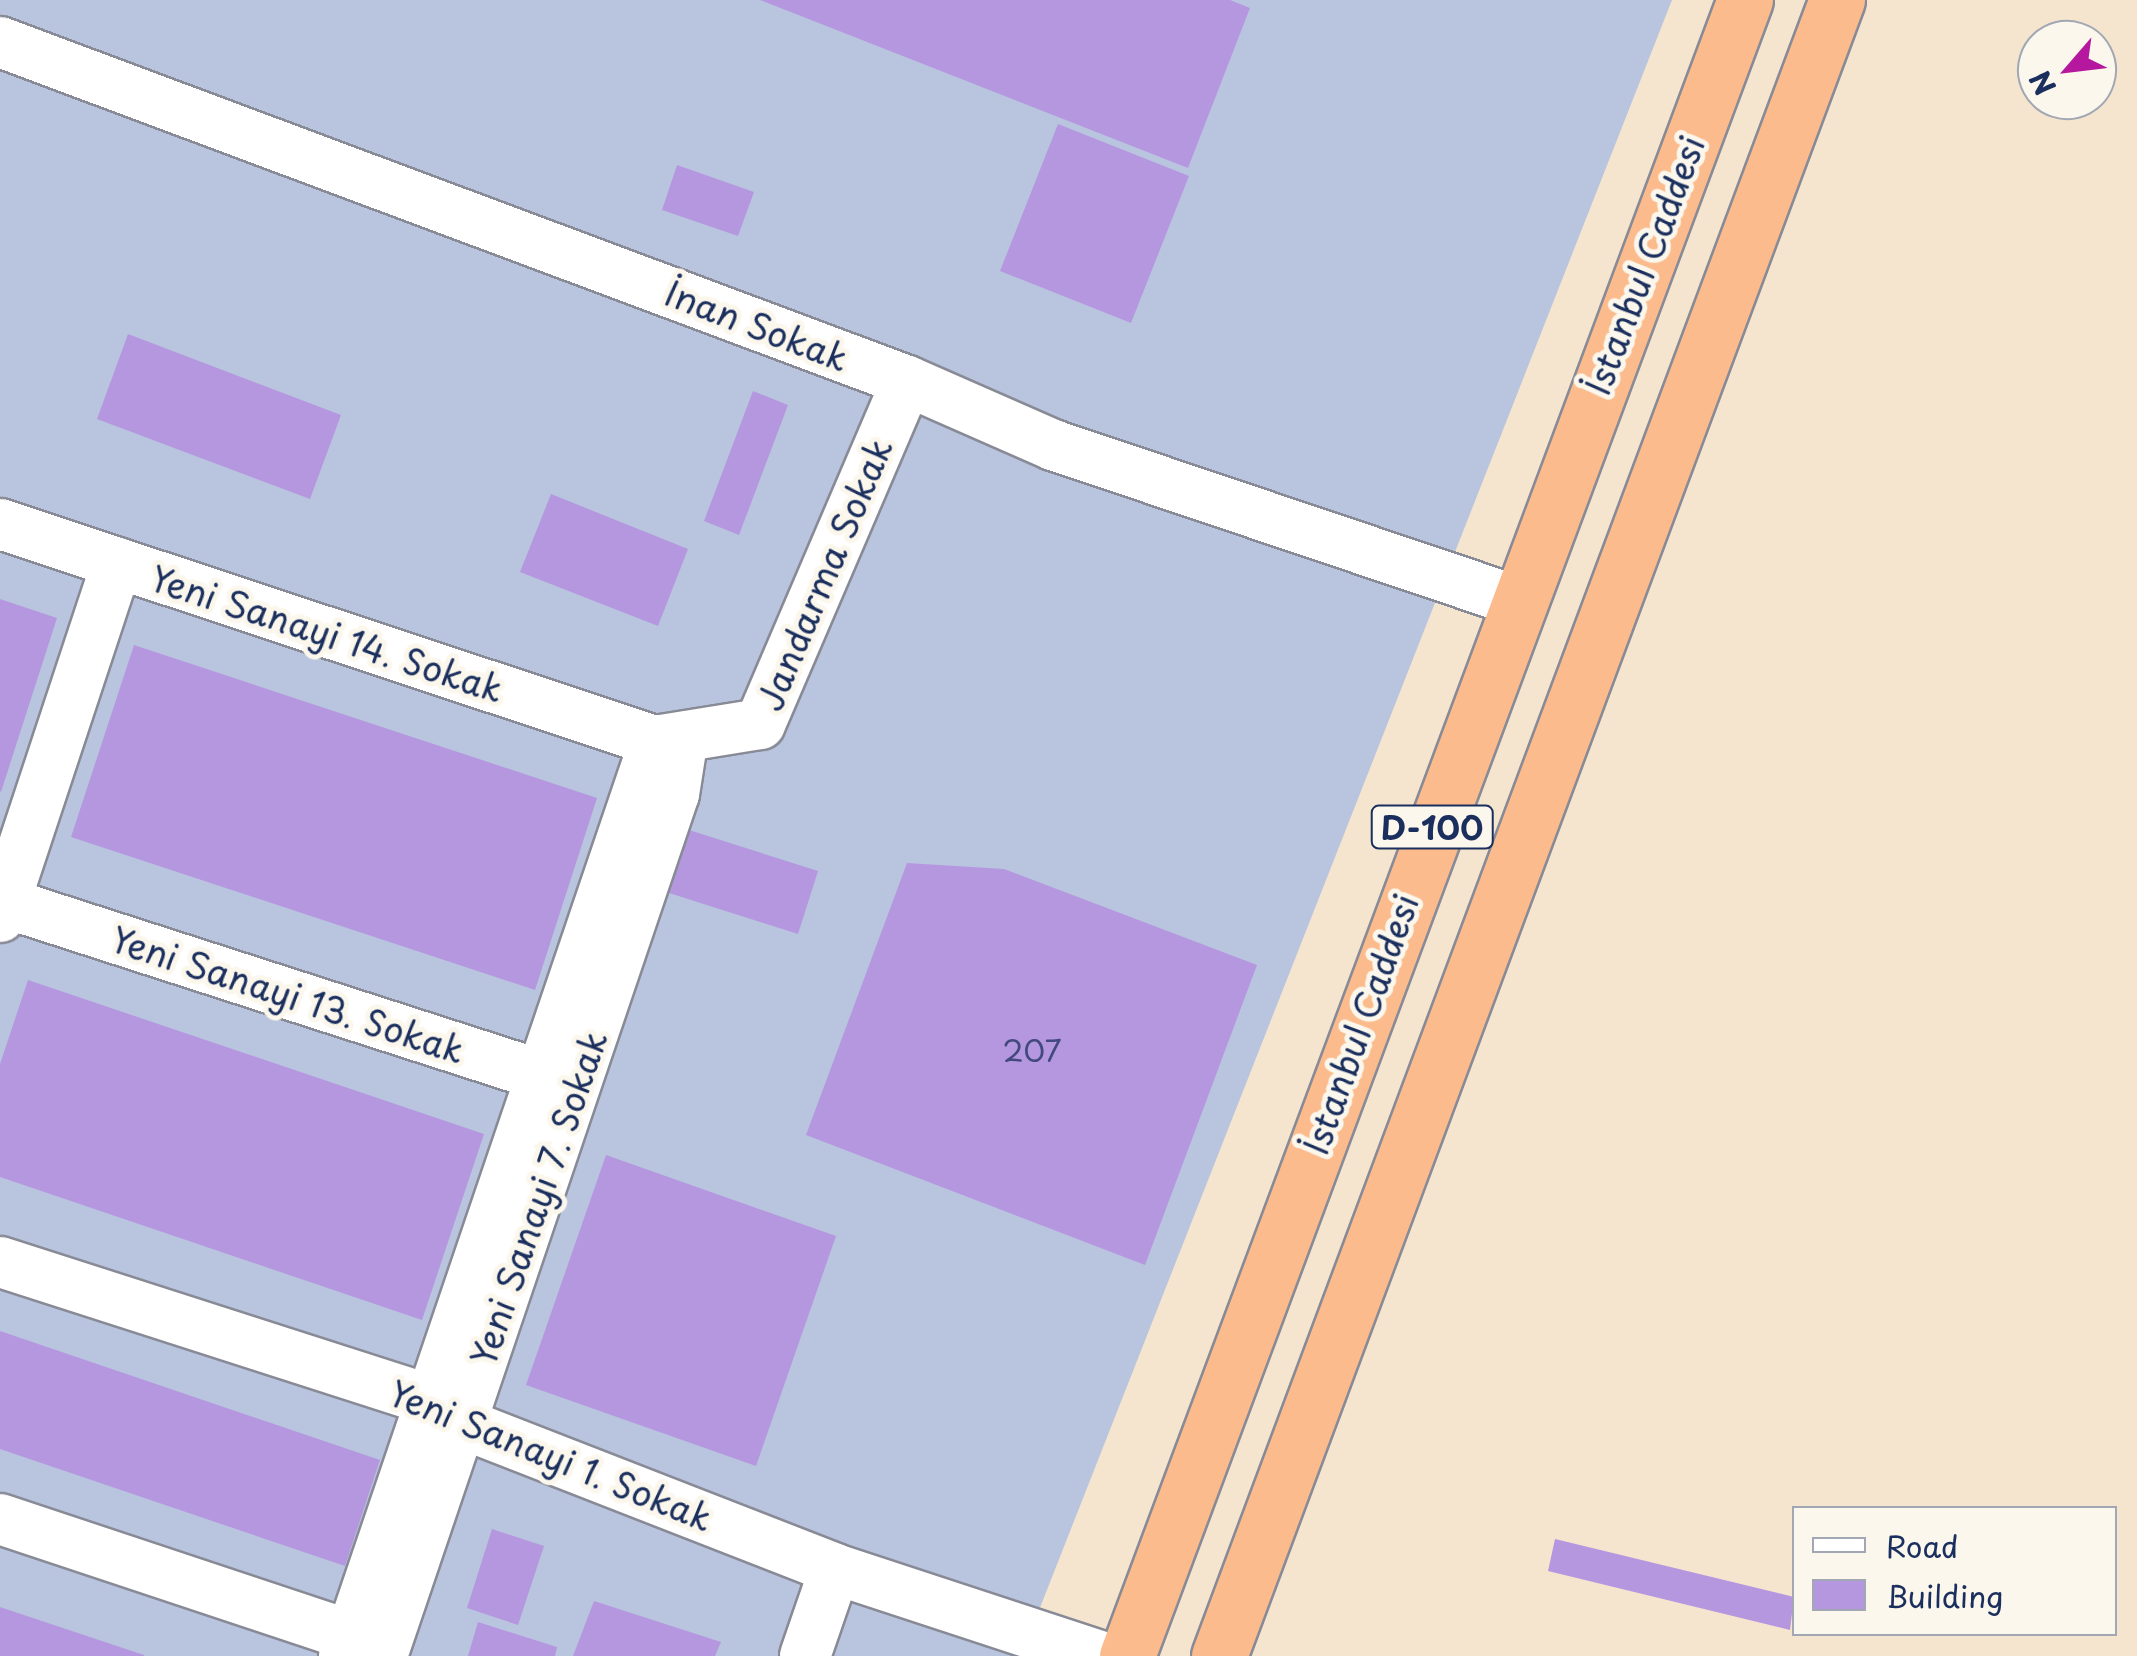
<!DOCTYPE html>
<meta charset="utf-8">
<style>
body{margin:0}
#map{position:relative;width:2137px;height:1656px;overflow:hidden;background:#f5e5ce;font-family:"Playpen Sans",sans-serif}
div>[style]{position:absolute}
[style*='--x']{left:calc(var(--x)*1px);top:calc(var(--y)*1px);width:calc(var(--w)*1px);rotate:calc(var(--a)*1deg)}
.industrial>*{inset:0;background:#b9c5de}
.building>*{inset:0;background:#b597e0}
.roads{filter:drop-shadow(2px 0 #888a96) drop-shadow(-2px 0 #888a96) drop-shadow(0 2px #888a96) drop-shadow(0 -2px #888a96)}
.minor>*{height:50px;margin:-25px;padding:0 25px;transform-origin:25px;border-radius:25px;background:#fff}
.highway>*{height:55px;margin:-27.5px;padding:0 27.5px;transform-origin:27.5px;border-radius:27.5px;background:#fbbb8c}
span{translate:-50% -50%;white-space:nowrap;text-align:center;line-height:1.15;-webkit-text-stroke:10px #fbf7ec;paint-order:stroke}
.number-label{font-size:30px;color:#42497e}
.number-label span{-webkit-text-stroke-width:0}
.shield-label span{padding:2px 8px;background:#fbf7ec;border:2px solid;border-radius:8px;-webkit-text-stroke-width:0}
.shield-label{font-size:32px;color:#1b2f5e;font-weight:700}
.street-label{font-size:35px;color:#1b2f5e}
.legend{position:absolute;left:1792px;top:1506px;width:325px;height:130px;box-sizing:border-box;background:#fbf7ec;border:2px solid #a1a7b3;margin:0;padding:12px 18px;list-style:none;font-size:30px;color:#1b2f5e}
.legend li{display:flex;align-items:center;gap:20px;height:50px}
.legend b{width:50px;border:2px solid #a1a7b3}
.north{position:absolute;left:2017px;top:20px;width:100px;height:100px;box-sizing:border-box;background:#fbf7ec;border:2px solid #a1a7b3;border-radius:50%;rotate:242deg;font-size:28px;font-weight:700;line-height:40px;text-align:center;color:#1b2f5e}
.north::after{content:'';display:block;margin:auto;width:35px;height:45px;background:#b5179e;clip-path:polygon(50% 0,100% 100%,50% 72%,0 100%)}
</style>
<div id="map">
<div class="industrial">
<div style="clip-path:polygon(0 0,1672px 0,1021px 1656px,0 1656px)"></div>
</div>
<div class="building">
<div style="clip-path:polygon(760px 0,1230px 0,1250px 8px,1188px 168px)"></div>
<div style="clip-path:polygon(1058px 124px,1189px 176px,1131px 323px,1000px 271px)"></div>
<div style="clip-path:polygon(677px 165px,754px 192px,738px 236px,662px 210px)"></div>
<div style="clip-path:polygon(128px 334px,341px 415px,310px 499px,97px 419px)"></div>
<div style="clip-path:polygon(753px 391px,788px 405px,739px 535px,704px 521px)"></div>
<div style="clip-path:polygon(551px 494px,688px 549px,658px 626px,520px 572px)"></div>
<div style="clip-path:polygon(0 599px,57px 618px,1px 792px,0 791px)"></div>
<div style="clip-path:polygon(134px 645px,597px 798px,535px 990px,71px 837px)"></div>
<div style="clip-path:polygon(689px 830px,818px 871px,798px 934px,669px 893px)"></div>
<div style="clip-path:polygon(907px 863px,1004px 869px,1257px 965px,1145px 1265px,806px 1135px)"></div>
<div style="clip-path:polygon(28px 980px,484px 1134px,422px 1320px,0 1177px,0 1064px)"></div>
<div style="clip-path:polygon(606px 1155px,836px 1236px,756px 1466px,526px 1385px)"></div>
<div style="clip-path:polygon(0 1331px,380px 1460px,345px 1566px,0 1449px)"></div>
<div style="clip-path:polygon(492px 1529px,544px 1546px,518px 1625px,467px 1608px)"></div>
<div style="clip-path:polygon(1555px 1539px,1794px 1597px,1790px 1630px,1548px 1571px)"></div>
<div style="clip-path:polygon(594px 1601px,721px 1642px,715px 1656px,573px 1656px)"></div>
<div style="clip-path:polygon(0 1607px,144px 1655px,144px 1656px,0 1656px)"></div>
<div style="clip-path:polygon(478px 1622px,557px 1647px,555px 1656px,468px 1656px)"></div>
</div>
<div class="roads">
<div class="minor">
<div style="--x:0;--y:42;--w:968;--a:20.49"></div>
<div style="--x:907;--y:381;--w:159;--a:23.7"></div>
<div style="--x:1053;--y:445;--w:489;--a:18.6"></div>
<div style="--x:0;--y:524;--w:690;--a:18.33"></div>
<div style="--x:655;--y:741;--w:106;--a:-9.2"></div>
<div style="--x:760;--y:724;--w:373;--a:-66.8"></div>
<div style="--x:0;--y:901;--w:600;--a:17.86"></div>
<div style="--x:0;--y:917;--w:373;--a:-71.7"></div>
<div style="--x:0;--y:1262;--w:453;--a:17.8"></div>
<div style="--x:431;--y:1400;--w:38;--a:37"></div>
<div style="--x:461;--y:1423;--w:401;--a:21.3"></div>
<div style="--x:835;--y:1569;--w:278;--a:18.2"></div>
<div style="--x:0;--y:1519;--w:405;--a:18.4"></div>
<div style="--x:344;--y:1656;--w:966;--a:-71.23"></div>
<div style="--x:382;--y:1656;--w:910;--a:-71.29"></div>
<div style="--x:674;--y:794;--w:58;--a:-81"></div>
<div style="--x:805;--y:1656;--w:92;--a:-71"></div>
</div>
<div class="highway">
<div style="--x:1127;--y:1656;--w:1768;--a:-69.54"></div>
<div style="--x:1219;--y:1656;--w:1768;--a:-69.54"></div>
</div>
</div>
<div class="number-label">
<span style="left:1032px;top:1050px">207</span>
</div>
<div class="shield-label">
<span style="left:1432px;top:827px">D-100</span>
</div>
<div class="street-label">
<span style="left:1644px;top:265px;rotate:-69deg">İstanbul Caddesi</span>
<span style="left:757px;top:325px;rotate:21deg">İnan Sokak</span>
<span style="left:824px;top:574px;rotate:-67deg">Jandarma Sokak</span>
<span style="left:327px;top:633px;rotate:18deg">Yeni Sanayi 14. Sokak</span>
<span style="left:288px;top:994px;rotate:18deg">Yeni Sanayi 13. Sokak</span>
<span style="left:1360px;top:1024px;rotate:-70deg">İstanbul Caddesi</span>
<span style="left:538px;top:1198px;rotate:-71deg">Yeni Sanayi 7. Sokak</span>
<span style="left:551px;top:1455px;rotate:22deg">Yeni Sanayi 1. Sokak</span>
</div>
<ul class="legend">
<li><b style="height:12px;background:#fff"></b>Road</li>
<li><b style="height:28px;background:#b597e0"></b>Building</li>
</ul>
<div class="north">N</div>
</div>
